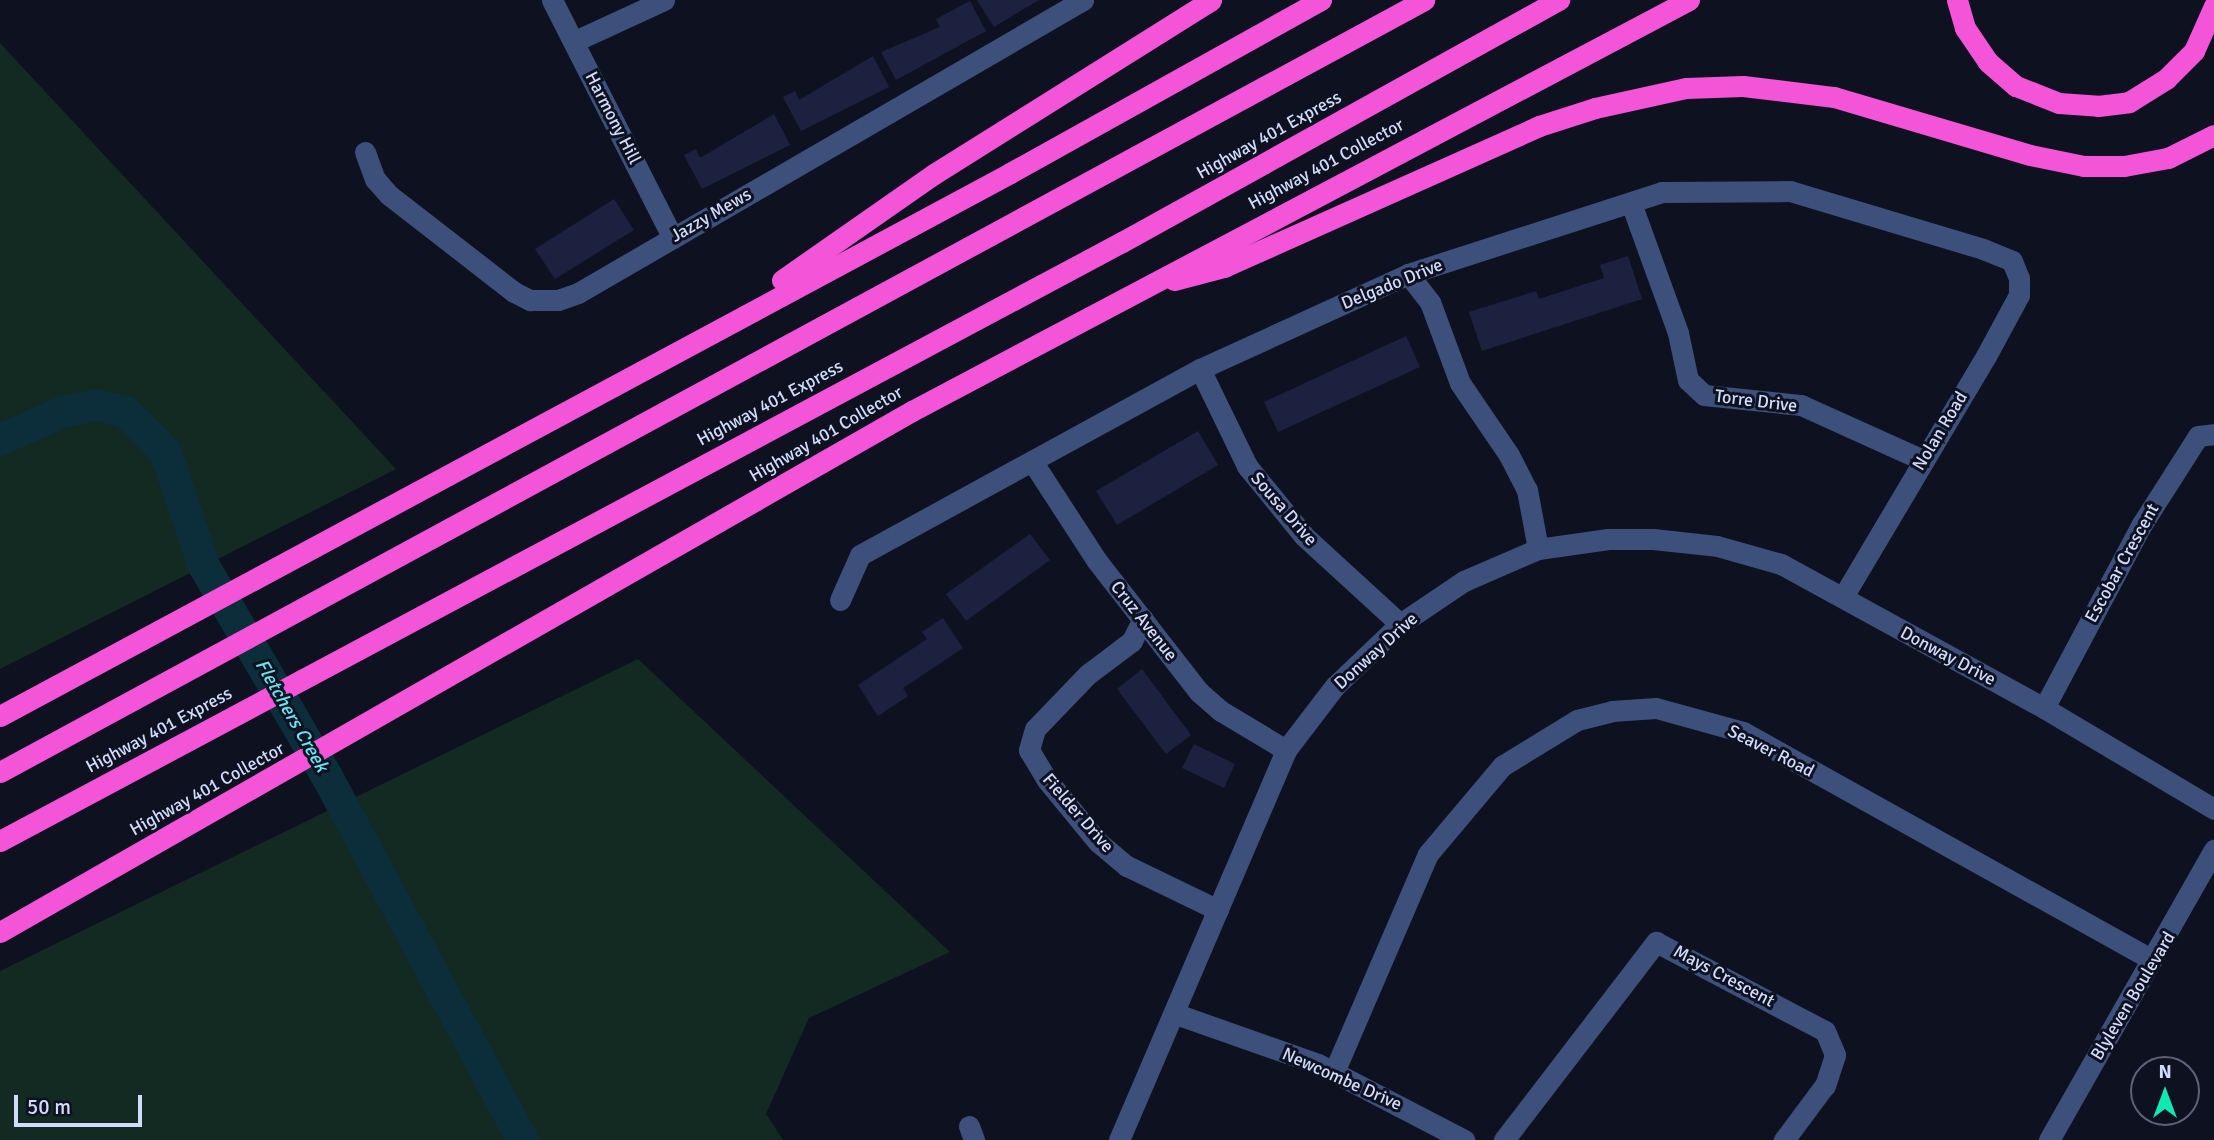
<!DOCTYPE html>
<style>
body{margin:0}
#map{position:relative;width:2214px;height:1140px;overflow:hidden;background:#0e1220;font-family:Signika,sans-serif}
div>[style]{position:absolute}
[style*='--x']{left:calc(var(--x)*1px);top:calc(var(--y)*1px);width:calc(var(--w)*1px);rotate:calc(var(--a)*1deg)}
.green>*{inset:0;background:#122a21}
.river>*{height:32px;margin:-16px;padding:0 16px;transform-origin:16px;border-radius:16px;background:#0c2e3b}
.building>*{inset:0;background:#1c2140}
.minor>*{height:21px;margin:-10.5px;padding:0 10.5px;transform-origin:10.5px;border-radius:10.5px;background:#3d507c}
.highway>*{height:21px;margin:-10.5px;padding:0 10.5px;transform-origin:10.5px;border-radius:10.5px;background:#f454d8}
span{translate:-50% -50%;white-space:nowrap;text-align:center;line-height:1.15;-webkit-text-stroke:6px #0e1220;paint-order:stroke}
.street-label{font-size:18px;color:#d1dbfc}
.water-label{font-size:19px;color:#66e5f5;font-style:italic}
.north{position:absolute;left:2130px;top:1056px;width:70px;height:70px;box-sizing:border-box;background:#0e1220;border:2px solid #5c6278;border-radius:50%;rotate:0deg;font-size:19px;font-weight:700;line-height:28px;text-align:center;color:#d1dbfc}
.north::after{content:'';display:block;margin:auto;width:24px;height:32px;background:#0feab3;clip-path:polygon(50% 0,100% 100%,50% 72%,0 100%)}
.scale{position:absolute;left:14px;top:1095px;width:128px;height:32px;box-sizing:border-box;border:4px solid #d1dbfc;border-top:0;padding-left:9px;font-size:21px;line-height:24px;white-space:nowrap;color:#d1dbfc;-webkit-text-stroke:5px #0e1220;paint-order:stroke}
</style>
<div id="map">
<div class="green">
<div style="clip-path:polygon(0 43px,396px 469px,0 669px)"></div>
<div style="clip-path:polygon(638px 659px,950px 952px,809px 1018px,766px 1114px,783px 1140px,0 1140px,0 971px)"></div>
</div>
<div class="river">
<div style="--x:0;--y:440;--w:69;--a:-24"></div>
<div style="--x:63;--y:412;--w:34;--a:-12"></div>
<div style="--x:96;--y:405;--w:31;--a:13"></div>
<div style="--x:126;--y:412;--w:55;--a:45"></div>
<div style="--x:165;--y:451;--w:121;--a:71.3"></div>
<div style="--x:204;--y:566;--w:238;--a:59.7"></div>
<div style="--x:324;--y:771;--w:419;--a:61.7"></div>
</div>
<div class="building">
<div style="clip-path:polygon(977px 0,1039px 0,994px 27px)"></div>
<div style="clip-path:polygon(970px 1px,986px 31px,896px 80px,881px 52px,940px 27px,936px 19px)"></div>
<div style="clip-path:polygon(873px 56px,889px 87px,801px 131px,783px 97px,795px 91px,799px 100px)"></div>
<div style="clip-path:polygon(774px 114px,790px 145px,702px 189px,684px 155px,696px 149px,700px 158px)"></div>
<div style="clip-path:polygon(614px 199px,634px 230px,555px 279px,535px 249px)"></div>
<div style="clip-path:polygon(1628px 256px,1642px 299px,1482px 351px,1469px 312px,1536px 291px,1539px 299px,1604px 278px,1600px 265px)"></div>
<div style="clip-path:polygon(1406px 336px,1420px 367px,1278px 432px,1264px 402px)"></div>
<div style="clip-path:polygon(1198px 431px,1218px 465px,1117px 525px,1096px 491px)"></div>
<div style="clip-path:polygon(1030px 534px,1050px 560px,966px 621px,946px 594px)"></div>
<div style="clip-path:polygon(943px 618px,963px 648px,903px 688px,908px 696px,878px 716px,858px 685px,927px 639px,922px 632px)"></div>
<div style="clip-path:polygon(1142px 669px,1191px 735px,1166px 754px,1117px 689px)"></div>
<div style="clip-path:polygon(1194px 744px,1235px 764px,1224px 788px,1182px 768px)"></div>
</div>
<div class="minor">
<div style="--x:552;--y:0;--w:267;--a:63.1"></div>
<div style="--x:575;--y:41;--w:98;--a:-24.7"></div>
<div style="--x:365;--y:152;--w:29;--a:70"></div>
<div style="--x:375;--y:179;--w:21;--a:49"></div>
<div style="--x:389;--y:195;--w:158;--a:37.8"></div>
<div style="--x:514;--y:292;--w:18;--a:27"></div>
<div style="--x:530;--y:300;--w:28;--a:0"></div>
<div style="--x:558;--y:300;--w:21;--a:-19"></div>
<div style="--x:578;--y:293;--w:584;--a:-30.12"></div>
<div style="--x:1631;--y:203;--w:138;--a:70.1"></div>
<div style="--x:1678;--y:333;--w:48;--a:78"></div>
<div style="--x:1688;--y:380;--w:22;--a:43"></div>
<div style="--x:1704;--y:395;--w:98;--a:5.9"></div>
<div style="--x:1801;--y:405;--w:134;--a:24.3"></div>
<div style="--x:1408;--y:274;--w:36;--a:52"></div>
<div style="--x:1430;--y:302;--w:86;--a:69.7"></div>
<div style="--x:1460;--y:383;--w:87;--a:55.8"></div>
<div style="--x:1509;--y:455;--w:39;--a:63"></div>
<div style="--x:1527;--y:490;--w:60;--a:79.4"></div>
<div style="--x:1200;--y:369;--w:108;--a:64.1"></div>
<div style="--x:1247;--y:466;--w:90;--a:50.8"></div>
<div style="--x:1304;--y:536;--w:130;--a:42.5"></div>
<div style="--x:1032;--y:461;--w:119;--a:57"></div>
<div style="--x:1097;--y:561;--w:166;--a:52.1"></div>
<div style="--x:1199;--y:692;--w:29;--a:41"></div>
<div style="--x:1221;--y:711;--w:76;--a:31"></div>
<div style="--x:840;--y:600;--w:49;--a:-66"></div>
<div style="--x:860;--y:555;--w:388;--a:-28.7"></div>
<div style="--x:1200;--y:369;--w:229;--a:-24.5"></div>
<div style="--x:1408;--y:274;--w:267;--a:-17.9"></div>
<div style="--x:1662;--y:192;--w:128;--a:-0.4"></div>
<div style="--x:1790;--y:191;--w:202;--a:16.7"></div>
<div style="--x:1983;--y:249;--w:31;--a:22"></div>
<div style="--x:2012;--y:261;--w:18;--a:68"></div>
<div style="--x:2019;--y:278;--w:17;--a:90"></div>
<div style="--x:2019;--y:295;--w:69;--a:118.4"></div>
<div style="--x:1986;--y:356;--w:280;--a:120.7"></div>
<div style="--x:1143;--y:619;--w:25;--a:117"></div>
<div style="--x:1132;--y:641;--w:55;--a:143.1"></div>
<div style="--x:1088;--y:674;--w:76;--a:133.9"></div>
<div style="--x:1035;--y:729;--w:22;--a:106"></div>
<div style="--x:1029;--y:750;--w:35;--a:59"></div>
<div style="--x:1047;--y:780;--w:80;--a:50.6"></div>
<div style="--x:1098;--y:842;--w:38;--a:40"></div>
<div style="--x:1127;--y:866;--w:101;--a:25.8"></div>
<div style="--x:2044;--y:708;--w:208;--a:-62"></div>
<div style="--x:2142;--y:524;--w:104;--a:-57.5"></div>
<div style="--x:2198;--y:436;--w:16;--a:-7"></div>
<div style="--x:1176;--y:1014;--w:151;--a:19.4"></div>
<div style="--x:1318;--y:1064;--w:165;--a:27.5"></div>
<div style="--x:1334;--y:1072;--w:237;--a:-66.7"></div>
<div style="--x:1428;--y:854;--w:115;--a:-49.9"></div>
<div style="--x:1502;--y:766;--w:88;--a:-31.5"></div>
<div style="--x:1577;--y:720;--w:36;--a:-14"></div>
<div style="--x:1612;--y:711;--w:44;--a:-3.9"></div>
<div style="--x:1656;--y:708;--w:90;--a:15.4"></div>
<div style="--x:1743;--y:732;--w:468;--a:29.1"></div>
<div style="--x:969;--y:1126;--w:15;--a:70"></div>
<div style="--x:1119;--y:1140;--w:424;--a:-66.8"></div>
<div style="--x:1286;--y:750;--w:81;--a:-52.6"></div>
<div style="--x:1335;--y:686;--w:90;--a:-43.6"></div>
<div style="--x:1400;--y:624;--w:77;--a:-33.9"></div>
<div style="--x:1464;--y:581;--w:81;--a:-23.4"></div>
<div style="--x:1538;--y:549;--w:71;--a:-8.1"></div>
<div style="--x:1608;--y:539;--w:45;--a:0"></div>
<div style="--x:1653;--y:539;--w:64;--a:6.2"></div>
<div style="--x:1717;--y:546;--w:66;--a:15.7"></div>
<div style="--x:1781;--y:564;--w:300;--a:28.7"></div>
<div style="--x:2044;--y:708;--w:198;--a:30.7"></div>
<div style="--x:1504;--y:1140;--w:250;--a:-52.5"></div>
<div style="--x:1656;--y:942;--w:191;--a:27.8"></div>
<div style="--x:1825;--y:1031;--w:26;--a:67"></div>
<div style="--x:1835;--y:1055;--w:32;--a:108"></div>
<div style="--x:1825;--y:1085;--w:69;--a:126.7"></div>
<div style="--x:2049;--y:1140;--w:334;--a:-60.4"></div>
</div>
<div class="highway">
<div style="--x:1957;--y:0;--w:29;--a:74"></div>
<div style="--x:1965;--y:28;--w:41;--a:55.9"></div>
<div style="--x:1988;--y:62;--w:37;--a:41"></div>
<div style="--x:2016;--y:86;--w:46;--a:21.6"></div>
<div style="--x:2059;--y:103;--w:39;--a:4"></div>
<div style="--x:2098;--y:106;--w:31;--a:-7"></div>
<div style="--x:2129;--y:102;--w:44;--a:-31.9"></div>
<div style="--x:2166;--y:79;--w:40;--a:-45"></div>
<div style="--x:2194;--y:51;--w:49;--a:-66"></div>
<div style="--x:782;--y:280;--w:185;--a:-34.9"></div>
<div style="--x:934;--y:174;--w:327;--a:-32.1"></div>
<div style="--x:1174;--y:280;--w:52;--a:-14.6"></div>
<div style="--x:1224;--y:267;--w:345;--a:-24.1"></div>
<div style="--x:1539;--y:126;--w:59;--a:-17.8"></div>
<div style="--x:1595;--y:108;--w:93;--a:-12.4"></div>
<div style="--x:1686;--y:88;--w:57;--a:-2"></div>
<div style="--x:1743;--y:86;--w:92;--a:6.9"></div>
<div style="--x:1834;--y:97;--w:204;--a:16.5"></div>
<div style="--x:2030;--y:155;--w:55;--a:11.5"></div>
<div style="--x:2084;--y:166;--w:40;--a:0"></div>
<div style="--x:2124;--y:166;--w:45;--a:-10.3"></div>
<div style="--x:2168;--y:158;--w:51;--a:-26.6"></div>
<div style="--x:0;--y:716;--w:1147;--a:-28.26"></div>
<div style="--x:1010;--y:173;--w:356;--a:-29.1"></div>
<div style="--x:0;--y:772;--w:1620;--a:-28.46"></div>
<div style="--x:0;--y:841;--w:1272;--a:-28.1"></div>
<div style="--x:1122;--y:242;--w:500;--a:-29"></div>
<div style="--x:0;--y:932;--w:1050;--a:-29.74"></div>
<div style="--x:912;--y:411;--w:879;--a:-27.88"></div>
</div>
<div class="street-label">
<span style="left:613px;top:118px;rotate:63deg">Harmony Hill</span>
<span style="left:1269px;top:135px;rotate:-29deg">Highway 401 Express</span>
<span style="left:1326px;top:164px;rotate:-28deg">Highway 401 Collector</span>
<span style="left:711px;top:215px;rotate:-30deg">Jazzy Mews</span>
<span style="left:1392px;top:284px;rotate:-22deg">Delgado Drive</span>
<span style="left:1756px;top:401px;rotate:7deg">Torre Drive</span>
<span style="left:770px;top:403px;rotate:-28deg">Highway 401 Express</span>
<span style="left:1940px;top:431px;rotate:-59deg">Nolan Road</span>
<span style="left:826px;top:434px;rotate:-30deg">Highway 401 Collector</span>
<span style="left:1284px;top:509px;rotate:49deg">Sousa Drive</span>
<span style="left:2122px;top:563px;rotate:-61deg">Escobar Crescent</span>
<span style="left:1144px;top:621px;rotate:52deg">Cruz Avenue</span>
<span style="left:1376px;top:651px;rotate:-42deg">Donway Drive</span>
<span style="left:1948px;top:656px;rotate:28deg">Donway Drive</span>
<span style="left:159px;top:730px;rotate:-28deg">Highway 401 Express</span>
<span style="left:1771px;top:751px;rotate:27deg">Seaver Road</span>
<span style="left:207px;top:789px;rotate:-29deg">Highway 401 Collector</span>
<span style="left:1078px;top:813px;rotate:49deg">Fielder Drive</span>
<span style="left:1724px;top:976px;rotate:28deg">Mays Crescent</span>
<span style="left:2133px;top:996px;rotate:-59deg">Blyleven Boulevard</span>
<span style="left:1342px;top:1079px;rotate:24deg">Newcombe Drive</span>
</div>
<div class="water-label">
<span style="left:291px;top:716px;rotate:60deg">Fletchers Creek</span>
</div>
<div class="north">N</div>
<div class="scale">50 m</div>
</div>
